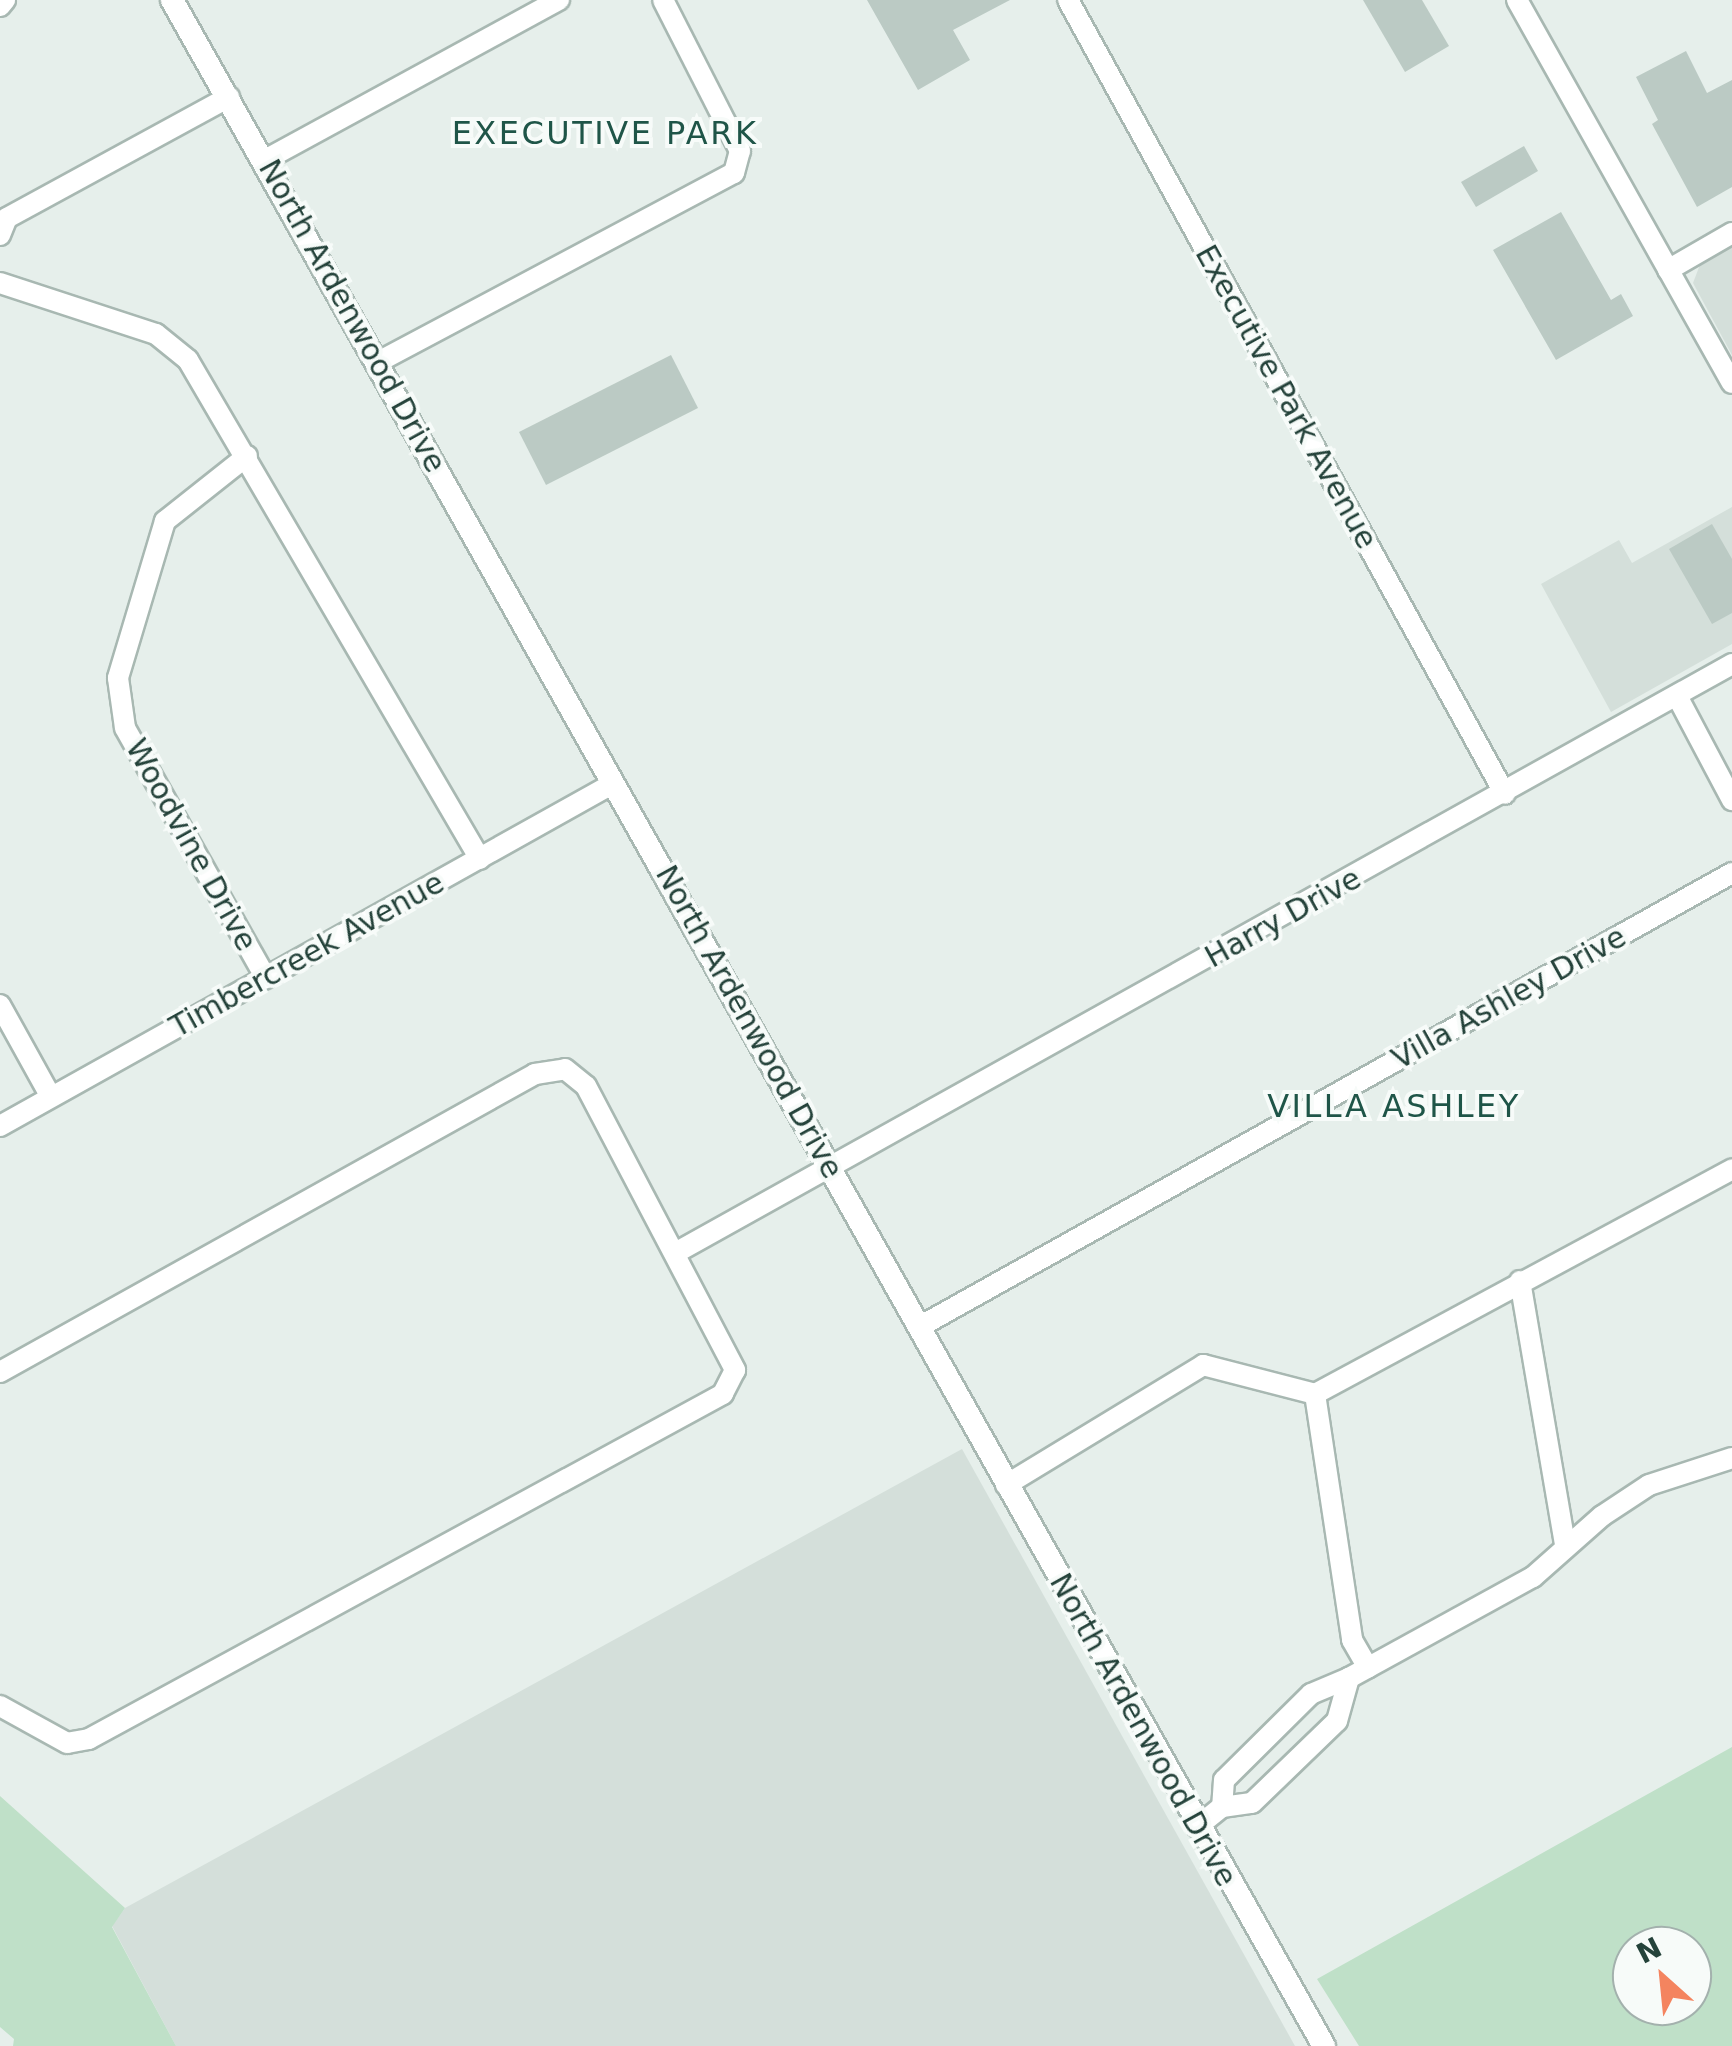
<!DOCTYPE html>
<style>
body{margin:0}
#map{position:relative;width:1732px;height:2046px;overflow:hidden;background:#e6efeb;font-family:"DejaVu Sans",sans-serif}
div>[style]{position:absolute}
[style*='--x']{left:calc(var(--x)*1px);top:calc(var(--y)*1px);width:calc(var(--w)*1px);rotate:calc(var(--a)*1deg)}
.built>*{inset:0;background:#d4dfda}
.green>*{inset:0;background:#bfe0c8}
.building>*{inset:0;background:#bbcac4}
.roads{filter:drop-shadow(2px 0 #a8b8b2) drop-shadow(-2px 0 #a8b8b2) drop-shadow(0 2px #a8b8b2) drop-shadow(0 -2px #a8b8b2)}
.minor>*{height:20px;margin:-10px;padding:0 10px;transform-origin:10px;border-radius:10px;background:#fff}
.tertiary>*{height:22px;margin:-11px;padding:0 11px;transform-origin:11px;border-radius:11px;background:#fff}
span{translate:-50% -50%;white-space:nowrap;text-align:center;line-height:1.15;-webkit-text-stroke:8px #f7fbf9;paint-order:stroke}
.street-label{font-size:30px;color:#24423a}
.neighbourhood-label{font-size:32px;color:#1f5548;letter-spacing:2.5px}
.north{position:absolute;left:1612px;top:1926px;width:100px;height:100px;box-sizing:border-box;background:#f7fbf9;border:2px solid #a3b1ad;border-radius:50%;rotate:333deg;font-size:28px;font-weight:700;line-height:40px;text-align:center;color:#24423a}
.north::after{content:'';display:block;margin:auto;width:35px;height:45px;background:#f4845f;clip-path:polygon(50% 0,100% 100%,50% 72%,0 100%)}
</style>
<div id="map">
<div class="built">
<div style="clip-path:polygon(1732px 243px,1732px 355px,1693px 283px,1701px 262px)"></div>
<div style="clip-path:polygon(1732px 507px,1732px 644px,1611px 712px,1541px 584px,1619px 540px,1632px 563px)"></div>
<div style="clip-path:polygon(962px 1449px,1295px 2046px,176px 2046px,112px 1926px,125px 1908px)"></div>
</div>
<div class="green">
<div style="clip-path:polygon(evenodd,1732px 1747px,1732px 2046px,1359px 2046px,1317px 1979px,1732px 1747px,1692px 1946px,1692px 2006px,1632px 2006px,1632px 1946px,1692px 1946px)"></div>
<div style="clip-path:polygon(0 1796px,125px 1908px,112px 1927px,176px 2046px,13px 2046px,14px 2039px,0 2027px)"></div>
</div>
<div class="building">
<div style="clip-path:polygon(867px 0,1010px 0,953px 30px,970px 60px,918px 90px)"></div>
<div style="clip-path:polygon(1363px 0,1422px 0,1449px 46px,1405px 72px)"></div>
<div style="clip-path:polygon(1686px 51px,1707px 93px,1732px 80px,1732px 187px,1697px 207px,1652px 124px,1658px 120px,1636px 77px)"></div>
<div style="clip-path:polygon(1524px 146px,1538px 171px,1476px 207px,1461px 182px)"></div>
<div style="clip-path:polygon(1561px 212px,1611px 300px,1621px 294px,1633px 316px,1556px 360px,1493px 250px)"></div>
<div style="clip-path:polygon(671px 355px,698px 408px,546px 485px,519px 432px)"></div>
<div style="clip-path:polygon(1712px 524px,1732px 559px,1732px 613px,1712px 624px,1669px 549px)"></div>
</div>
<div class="roads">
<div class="minor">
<div style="--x:1068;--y:0;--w:906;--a:61.17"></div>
<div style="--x:1517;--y:0;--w:439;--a:60.7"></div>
<div style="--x:0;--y:6;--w:8;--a:-50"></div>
<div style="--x:265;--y:160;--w:335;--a:-28.6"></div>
<div style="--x:0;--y:235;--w:18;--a:-68"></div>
<div style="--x:7;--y:218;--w:253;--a:-28.6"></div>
<div style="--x:1668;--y:270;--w:74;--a:-30"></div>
<div style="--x:0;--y:283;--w:164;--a:18.1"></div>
<div style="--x:156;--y:334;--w:41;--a:39.1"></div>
<div style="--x:188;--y:360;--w:578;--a:59.67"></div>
<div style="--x:378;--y:362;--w:403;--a:-28"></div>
<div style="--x:734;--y:173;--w:23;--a:-75"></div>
<div style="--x:740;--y:151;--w:169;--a:-117"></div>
<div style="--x:247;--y:456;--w:105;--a:141.6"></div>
<div style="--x:165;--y:521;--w:164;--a:106.7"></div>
<div style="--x:118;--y:678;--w:50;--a:82"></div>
<div style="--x:125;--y:728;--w:287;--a:60.6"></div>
<div style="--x:1677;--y:696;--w:118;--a:62.1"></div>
<div style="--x:0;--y:1005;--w:105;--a:61"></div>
<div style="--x:0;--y:1126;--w:703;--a:-29.19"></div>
<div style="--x:677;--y:1252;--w:1208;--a:-29.13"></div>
<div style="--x:1520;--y:1281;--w:268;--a:80.3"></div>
<div style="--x:919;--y:1327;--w:931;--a:-29.18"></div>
<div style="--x:0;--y:1372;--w:612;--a:-29.12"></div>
<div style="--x:535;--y:1074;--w:30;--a:-9"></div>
<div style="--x:565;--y:1069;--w:27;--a:39"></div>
<div style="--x:586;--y:1086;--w:321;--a:62.3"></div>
<div style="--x:735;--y:1370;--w:27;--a:117"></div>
<div style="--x:723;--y:1394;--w:722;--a:151.45"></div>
<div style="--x:89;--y:1739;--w:22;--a:170"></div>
<div style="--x:67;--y:1743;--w:77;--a:-151.1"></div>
<div style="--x:1315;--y:1394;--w:249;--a:81.4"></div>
<div style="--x:1352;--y:1640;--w:32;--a:60"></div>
<div style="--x:1006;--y:1485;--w:231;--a:-31.3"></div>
<div style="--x:1203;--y:1365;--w:116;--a:14.5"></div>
<div style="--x:1315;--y:1394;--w:474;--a:-28.3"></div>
<div style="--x:1349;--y:1678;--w:210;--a:-28.8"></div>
<div style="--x:1533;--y:1577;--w:92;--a:-41.5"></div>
<div style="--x:1602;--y:1516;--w:56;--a:-33.4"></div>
<div style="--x:1649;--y:1485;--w:87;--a:-18"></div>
<div style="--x:1197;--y:1827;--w:32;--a:-39"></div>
<div style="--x:1222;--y:1807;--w:30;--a:-8"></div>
<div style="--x:1252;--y:1803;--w:118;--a:-44"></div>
<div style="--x:1337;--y:1721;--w:45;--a:-74.4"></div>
<div style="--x:1349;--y:1678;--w:41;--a:157.2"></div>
<div style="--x:1311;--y:1694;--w:122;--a:135.3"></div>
<div style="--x:1224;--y:1780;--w:27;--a:94"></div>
</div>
<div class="tertiary">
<div style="--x:172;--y:0;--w:2348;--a:60.62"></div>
</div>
</div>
<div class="street-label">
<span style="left:352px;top:316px;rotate:61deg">North Ardenwood Drive</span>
<span style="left:1286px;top:397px;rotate:61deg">Executive Park Avenue</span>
<span style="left:191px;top:845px;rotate:61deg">Woodvine Drive</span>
<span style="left:1283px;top:918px;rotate:-29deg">Harry Drive</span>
<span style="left:307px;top:955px;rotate:-29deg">Timbercreek Avenue</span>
<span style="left:1509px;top:998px;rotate:-29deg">Villa Ashley Drive</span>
<span style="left:749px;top:1022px;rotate:61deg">North Ardenwood Drive</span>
<span style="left:1143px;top:1730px;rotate:61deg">North Ardenwood Drive</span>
</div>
<div class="neighbourhood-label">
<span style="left:605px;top:133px">EXECUTIVE PARK</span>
<span style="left:1394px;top:1106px">VILLA ASHLEY</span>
</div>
<div class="north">N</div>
</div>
